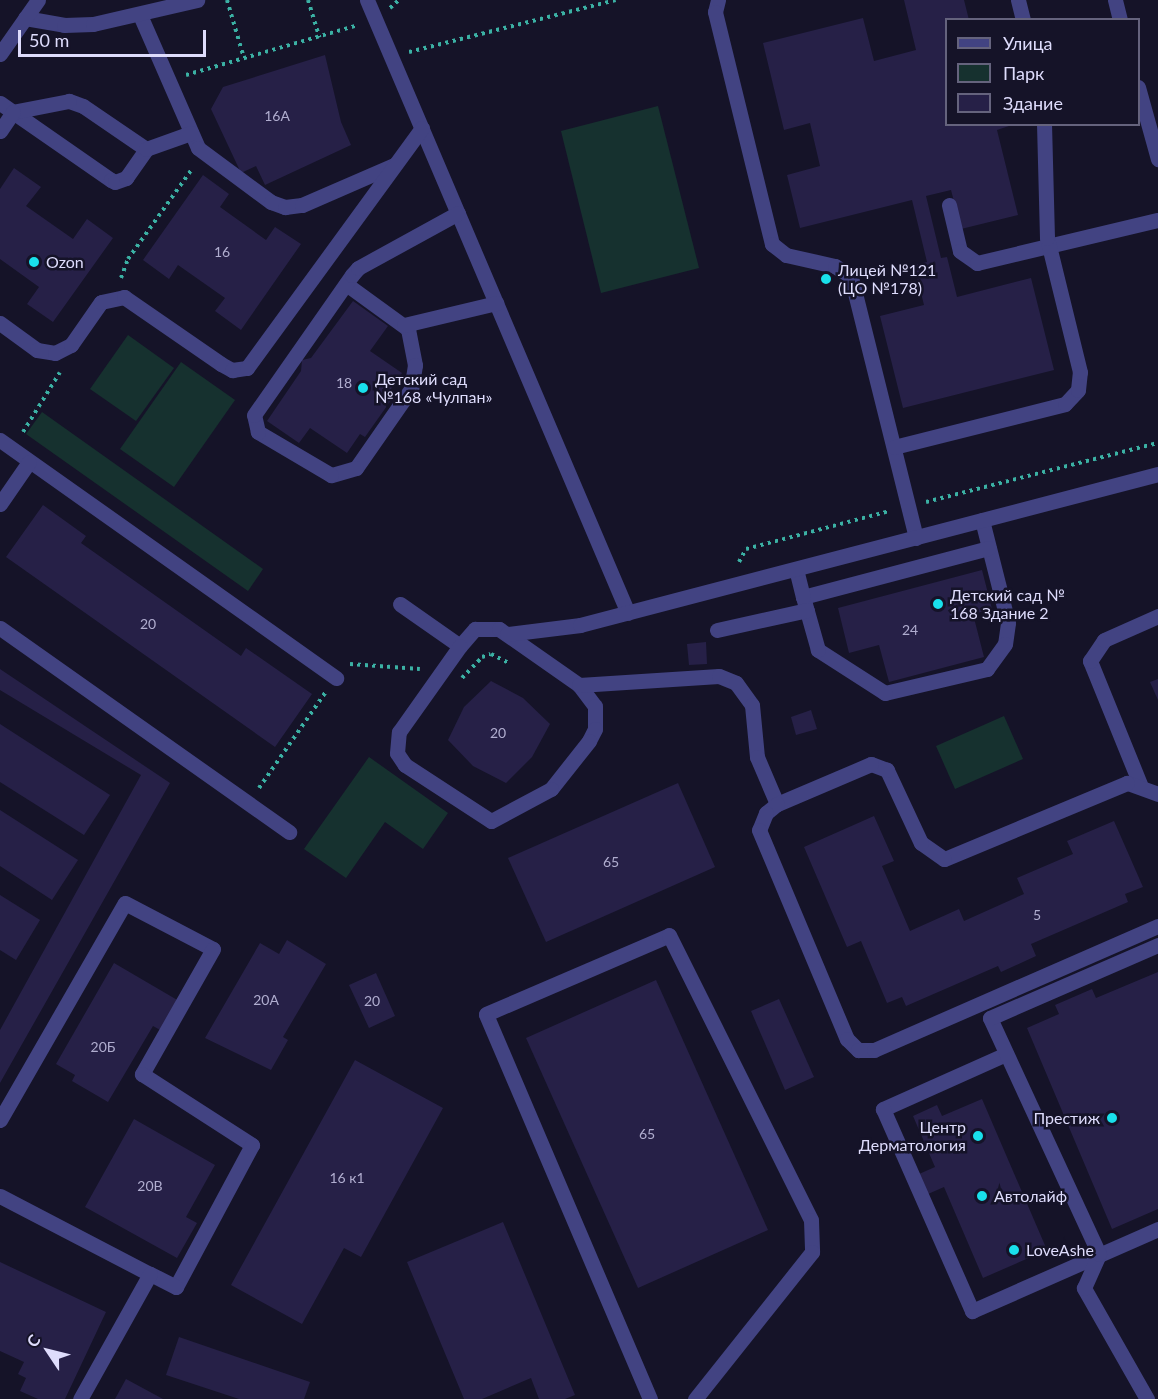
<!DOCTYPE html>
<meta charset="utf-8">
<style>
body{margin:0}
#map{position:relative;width:1158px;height:1399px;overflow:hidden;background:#151328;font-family:Lato,sans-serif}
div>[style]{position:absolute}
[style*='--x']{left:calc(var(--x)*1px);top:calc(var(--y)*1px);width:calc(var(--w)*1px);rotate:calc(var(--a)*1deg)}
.green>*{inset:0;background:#16312f}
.building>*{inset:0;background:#262047}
.path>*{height:4px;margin-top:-2px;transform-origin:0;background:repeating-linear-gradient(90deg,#3bb1a4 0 3px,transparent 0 7.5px)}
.minor>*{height:15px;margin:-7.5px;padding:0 7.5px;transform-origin:7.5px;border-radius:7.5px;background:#424382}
.dots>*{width:16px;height:16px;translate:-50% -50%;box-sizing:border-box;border:3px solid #151328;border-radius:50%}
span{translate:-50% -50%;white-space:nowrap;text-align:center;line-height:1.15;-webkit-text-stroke:5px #151328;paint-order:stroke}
.number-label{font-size:14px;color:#b0adcf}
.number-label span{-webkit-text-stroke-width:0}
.poi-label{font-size:16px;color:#dedcfc}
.left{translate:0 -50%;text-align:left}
.right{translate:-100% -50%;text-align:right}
.legend{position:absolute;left:945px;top:18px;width:195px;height:108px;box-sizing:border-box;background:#151328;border:2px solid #65637d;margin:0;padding:8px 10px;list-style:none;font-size:18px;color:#dedcfc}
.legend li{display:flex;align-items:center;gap:12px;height:30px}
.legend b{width:30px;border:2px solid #65637d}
.north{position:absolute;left:18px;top:1321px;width:60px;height:60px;-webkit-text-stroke:4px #151328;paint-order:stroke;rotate:305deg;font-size:16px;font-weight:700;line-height:24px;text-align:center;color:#dedcfc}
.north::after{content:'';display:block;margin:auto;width:21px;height:27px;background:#dedcfc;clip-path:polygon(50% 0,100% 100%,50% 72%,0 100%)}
.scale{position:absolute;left:18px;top:30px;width:188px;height:27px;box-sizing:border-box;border:3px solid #dedcfc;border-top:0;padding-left:8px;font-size:18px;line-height:21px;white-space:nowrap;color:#dedcfc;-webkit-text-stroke:4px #151328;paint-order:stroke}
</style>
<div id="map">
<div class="green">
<div style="clip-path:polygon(658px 106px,699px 268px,601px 293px,561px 131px)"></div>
<div style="clip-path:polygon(128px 335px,174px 368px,136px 421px,90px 389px)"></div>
<div style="clip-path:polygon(181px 362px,235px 400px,174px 487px,120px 449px)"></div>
<div style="clip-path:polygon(42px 412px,263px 569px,248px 591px,26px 434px)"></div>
<div style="clip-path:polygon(1004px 716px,1023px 759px,955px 789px,936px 746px)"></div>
<div style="clip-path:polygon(369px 757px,448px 813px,423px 849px,385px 822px,346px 878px,304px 849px)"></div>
</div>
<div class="building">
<div style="clip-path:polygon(904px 0,964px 0,969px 20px,946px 20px,946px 124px,1015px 124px,997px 130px,1018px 215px,961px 229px,951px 190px,926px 196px,941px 258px,947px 257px,957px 297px,1031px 278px,1054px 370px,903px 408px,880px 316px,924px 305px,914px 265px,927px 262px,912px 200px,800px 228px,787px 175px,820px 166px,810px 123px,784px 130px,763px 43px,863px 18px,874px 61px,916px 50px)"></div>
<div style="clip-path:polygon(325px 55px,341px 122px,351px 145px,265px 185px,256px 166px,241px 173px,211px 109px,223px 87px)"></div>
<div style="clip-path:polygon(14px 168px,41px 187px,26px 206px,73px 239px,87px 219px,113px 238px,53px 322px,27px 304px,39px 287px,0 259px,0 189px)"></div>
<div style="clip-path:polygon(203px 175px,229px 194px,220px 207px,266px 240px,275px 227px,301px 244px,241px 330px,215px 311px,225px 298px,178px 265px,169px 279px,143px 260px)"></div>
<div style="clip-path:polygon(353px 301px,388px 326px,370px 351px,402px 373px,389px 392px,394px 396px,365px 437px,360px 434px,347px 453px,310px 428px,299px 443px,267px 421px,301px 371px,302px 360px,311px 358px)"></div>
<div style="clip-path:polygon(43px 505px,86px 536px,81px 543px,241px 656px,246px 648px,312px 694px,275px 747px,6px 557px)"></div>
<div style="clip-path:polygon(982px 570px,992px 609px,973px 614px,984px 657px,889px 682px,879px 645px,849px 653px,838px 608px)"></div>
<div style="clip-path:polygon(706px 642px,707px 664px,689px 665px,687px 644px)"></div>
<div style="clip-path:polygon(0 669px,170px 783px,0 1083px,0 1030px,141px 775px,0 690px)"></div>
<div style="clip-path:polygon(1158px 679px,1158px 700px,1150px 682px)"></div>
<div style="clip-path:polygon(491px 681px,523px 698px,550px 724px,532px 757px,506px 783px,473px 766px,448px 740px,464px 707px)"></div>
<div style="clip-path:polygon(811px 710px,817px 729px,796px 735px,791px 717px)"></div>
<div style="clip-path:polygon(0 724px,110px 795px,84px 835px,0 782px)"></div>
<div style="clip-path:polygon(678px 783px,715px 867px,546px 942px,508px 858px)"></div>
<div style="clip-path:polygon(0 810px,78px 860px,52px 900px,0 866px)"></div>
<div style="clip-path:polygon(874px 816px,894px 861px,882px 866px,910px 931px,959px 909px,964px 921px,1024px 894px,1017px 878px,1073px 854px,1067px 841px,1114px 821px,1143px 887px,1125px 894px,1128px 902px,1031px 944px,1036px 956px,1001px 972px,998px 966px,906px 1006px,902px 997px,887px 1003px,861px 941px,847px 947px,804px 847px)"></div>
<div style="clip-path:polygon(0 895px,40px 920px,16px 960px,0 950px)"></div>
<div style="clip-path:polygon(287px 940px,326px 964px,283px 1037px,288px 1040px,271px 1070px,205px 1038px,260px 943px,279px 954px)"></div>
<div style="clip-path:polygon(114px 963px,179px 1001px,162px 1031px,153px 1026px,108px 1102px,72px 1081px,75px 1075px,56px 1064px)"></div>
<div style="clip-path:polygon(1158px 972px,1158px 1209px,1112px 1229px,1027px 1028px,1059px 1014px,1055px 1005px,1092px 989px,1096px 998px)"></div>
<div style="clip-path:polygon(376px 973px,395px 1016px,369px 1028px,349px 985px)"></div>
<div style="clip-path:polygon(656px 980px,768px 1230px,638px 1288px,526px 1038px)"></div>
<div style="clip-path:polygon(779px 999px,814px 1077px,785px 1090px,751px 1011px)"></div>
<div style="clip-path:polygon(355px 1060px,443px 1108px,361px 1257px,344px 1248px,302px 1324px,231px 1285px)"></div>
<div style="clip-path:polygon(982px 1099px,1047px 1250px,983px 1278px,944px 1187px,928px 1194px,919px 1174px,935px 1167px,913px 1116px,937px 1105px,942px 1116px)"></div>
<div style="clip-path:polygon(134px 1119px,215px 1165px,186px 1217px,197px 1223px,177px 1258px,85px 1207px)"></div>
<div style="clip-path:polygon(503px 1222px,575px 1395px,565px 1399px,539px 1399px,531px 1378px,482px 1399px,464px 1399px,407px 1262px)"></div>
<div style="clip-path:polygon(0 1262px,106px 1312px,65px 1399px,38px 1399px,20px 1391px,26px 1378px,18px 1374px,24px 1362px,0 1351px)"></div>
<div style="clip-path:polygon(179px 1337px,310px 1382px,304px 1399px,239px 1399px,166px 1375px)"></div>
<div style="clip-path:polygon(126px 1379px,163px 1399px,115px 1399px)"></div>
</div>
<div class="path">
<div style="--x:227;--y:0;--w:60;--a:73.7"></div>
<div style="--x:308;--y:0;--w:39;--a:73"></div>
<div style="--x:390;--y:8;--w:12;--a:-42"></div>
<div style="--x:409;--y:52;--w:213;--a:-14.1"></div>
<div style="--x:186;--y:75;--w:179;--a:-16.2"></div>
<div style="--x:121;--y:278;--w:20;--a:-70"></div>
<div style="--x:128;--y:259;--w:110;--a:-54.6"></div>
<div style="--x:23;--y:432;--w:70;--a:-58.3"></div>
<div style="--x:926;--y:502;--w:239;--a:-14.3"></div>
<div style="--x:739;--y:562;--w:15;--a:-62"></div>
<div style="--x:746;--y:549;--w:149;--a:-14.8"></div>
<div style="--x:350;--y:664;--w:70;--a:4.1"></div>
<div style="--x:462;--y:678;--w:29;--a:-46"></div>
<div style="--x:482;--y:657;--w:9;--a:-18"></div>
<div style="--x:491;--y:654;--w:20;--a:27"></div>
<div style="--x:259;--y:788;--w:116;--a:-55.2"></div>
</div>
<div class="minor">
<div style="--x:367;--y:0;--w:666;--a:66.94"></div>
<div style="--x:718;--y:0;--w:12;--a:104"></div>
<div style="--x:715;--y:12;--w:239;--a:76.2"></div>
<div style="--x:772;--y:244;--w:18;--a:38"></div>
<div style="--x:786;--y:255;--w:50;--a:12.7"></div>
<div style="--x:835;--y:266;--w:19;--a:35"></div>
<div style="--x:851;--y:277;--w:269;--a:76"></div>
<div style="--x:1018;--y:0;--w:21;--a:76"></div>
<div style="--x:1115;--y:0;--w:21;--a:76"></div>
<div style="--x:140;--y:15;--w:145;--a:66.4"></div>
<div style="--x:198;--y:148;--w:91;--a:36.5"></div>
<div style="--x:271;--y:202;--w:15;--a:20"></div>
<div style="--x:285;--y:207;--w:17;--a:-7"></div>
<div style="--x:302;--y:205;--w:100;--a:-23.5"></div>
<div style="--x:25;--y:18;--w:40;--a:10"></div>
<div style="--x:64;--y:25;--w:29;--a:-2"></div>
<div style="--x:93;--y:24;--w:107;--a:-13"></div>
<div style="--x:0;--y:54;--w:66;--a:-54.9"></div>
<div style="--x:1138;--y:87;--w:75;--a:74.5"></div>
<div style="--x:0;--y:103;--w:16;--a:35"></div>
<div style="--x:13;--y:112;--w:119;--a:34.8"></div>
<div style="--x:111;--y:180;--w:4;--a:27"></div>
<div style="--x:115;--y:182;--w:12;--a:-20"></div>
<div style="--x:126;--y:178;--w:35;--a:-55"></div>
<div style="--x:146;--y:149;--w:76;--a:-145.7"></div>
<div style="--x:83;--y:106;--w:15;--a:-160"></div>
<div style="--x:69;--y:101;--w:57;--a:168.9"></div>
<div style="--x:13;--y:112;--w:23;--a:124"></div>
<div style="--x:146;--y:149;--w:48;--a:-19.6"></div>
<div style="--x:949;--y:205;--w:47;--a:76.6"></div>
<div style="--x:960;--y:251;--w:21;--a:35"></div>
<div style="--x:977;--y:263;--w:186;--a:-13.4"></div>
<div style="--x:346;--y:284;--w:77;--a:36"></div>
<div style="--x:408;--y:329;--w:37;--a:79"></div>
<div style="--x:415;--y:365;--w:24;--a:99"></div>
<div style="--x:411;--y:389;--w:96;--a:124.8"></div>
<div style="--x:356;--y:468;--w:26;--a:164"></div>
<div style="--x:331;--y:475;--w:85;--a:-149.5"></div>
<div style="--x:258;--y:432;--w:17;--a:-103"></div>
<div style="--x:254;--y:415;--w:171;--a:-55"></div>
<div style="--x:352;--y:275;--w:9;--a:-49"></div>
<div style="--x:358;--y:268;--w:114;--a:-28.8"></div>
<div style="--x:0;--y:323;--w:46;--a:36.1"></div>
<div style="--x:37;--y:350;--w:18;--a:9"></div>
<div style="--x:55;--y:353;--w:18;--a:-27"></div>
<div style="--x:71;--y:345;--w:52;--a:-55.1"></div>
<div style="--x:101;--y:302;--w:24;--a:-12"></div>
<div style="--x:124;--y:297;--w:118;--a:34.6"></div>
<div style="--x:221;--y:364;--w:13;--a:29"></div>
<div style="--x:232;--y:370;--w:15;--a:-8"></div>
<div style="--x:247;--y:368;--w:297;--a:-53.9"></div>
<div style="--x:404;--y:325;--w:95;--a:-13.4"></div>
<div style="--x:0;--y:440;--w:412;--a:35.3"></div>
<div style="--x:894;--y:447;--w:176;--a:-14.1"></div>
<div style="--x:1065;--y:404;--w:19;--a:-47"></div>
<div style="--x:1078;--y:390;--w:18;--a:-84"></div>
<div style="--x:1080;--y:372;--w:138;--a:-103.8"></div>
<div style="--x:1047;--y:238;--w:114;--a:-91.5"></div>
<div style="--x:0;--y:504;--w:51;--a:-55.4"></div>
<div style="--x:982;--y:520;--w:106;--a:75.8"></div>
<div style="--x:1008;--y:623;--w:21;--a:98"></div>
<div style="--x:1005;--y:644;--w:31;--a:126"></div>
<div style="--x:987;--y:669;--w:105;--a:166.8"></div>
<div style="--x:885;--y:693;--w:80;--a:-147.3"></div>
<div style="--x:818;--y:650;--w:55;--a:-105.8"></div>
<div style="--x:803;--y:597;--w:192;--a:-14.8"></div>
<div style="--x:796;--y:569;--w:29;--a:76"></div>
<div style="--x:400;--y:604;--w:73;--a:35"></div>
<div style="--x:460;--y:646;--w:23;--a:-49"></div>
<div style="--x:475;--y:629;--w:24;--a:0"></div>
<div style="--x:499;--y:629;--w:98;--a:35"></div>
<div style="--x:579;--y:685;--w:26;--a:53"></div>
<div style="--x:595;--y:706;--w:23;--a:90"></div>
<div style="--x:595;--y:729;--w:13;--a:117"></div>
<div style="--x:589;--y:741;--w:61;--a:128.4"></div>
<div style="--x:551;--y:789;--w:68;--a:151.9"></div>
<div style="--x:491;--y:821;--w:103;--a:-146.9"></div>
<div style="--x:405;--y:765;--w:14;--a:-124"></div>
<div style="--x:397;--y:753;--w:21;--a:-85"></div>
<div style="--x:399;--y:732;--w:105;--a:-54.7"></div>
<div style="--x:0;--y:628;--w:354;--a:35.2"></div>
<div style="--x:717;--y:630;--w:92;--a:-12.5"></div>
<div style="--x:507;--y:634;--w:74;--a:-7"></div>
<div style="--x:580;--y:625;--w:597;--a:-14.64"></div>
<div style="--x:579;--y:685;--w:140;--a:-3.7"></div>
<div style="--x:719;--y:676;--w:18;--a:22"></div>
<div style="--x:736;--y:683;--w:27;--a:54"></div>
<div style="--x:752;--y:705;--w:52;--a:84.5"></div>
<div style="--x:757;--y:757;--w:51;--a:66.9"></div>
<div style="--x:1140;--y:784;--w:133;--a:-112.1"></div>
<div style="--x:1090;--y:661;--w:25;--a:-56"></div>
<div style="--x:1104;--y:640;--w:59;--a:-24"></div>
<div style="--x:1158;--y:794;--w:33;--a:-160"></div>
<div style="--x:1127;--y:783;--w:198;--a:157.4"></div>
<div style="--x:944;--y:859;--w:28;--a:-145"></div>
<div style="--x:921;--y:843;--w:81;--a:-115"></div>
<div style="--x:887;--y:770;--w:17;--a:-159"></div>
<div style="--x:871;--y:764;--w:102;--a:156.9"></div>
<div style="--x:777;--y:804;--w:14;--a:141"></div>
<div style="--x:766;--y:813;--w:18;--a:112"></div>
<div style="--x:759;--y:830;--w:227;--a:67.2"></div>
<div style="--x:847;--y:1039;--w:16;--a:45"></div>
<div style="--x:858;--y:1050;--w:16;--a:0"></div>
<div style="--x:874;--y:1050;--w:310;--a:-23.6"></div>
<div style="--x:1006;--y:1054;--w:135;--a:155.9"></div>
<div style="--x:883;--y:1109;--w:221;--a:66.2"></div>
<div style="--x:972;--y:1311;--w:203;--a:-23.8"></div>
<div style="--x:0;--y:1120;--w:250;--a:-60.1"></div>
<div style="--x:125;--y:903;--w:99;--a:27.6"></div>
<div style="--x:213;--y:949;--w:144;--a:119.6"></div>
<div style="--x:142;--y:1074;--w:131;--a:32.8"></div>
<div style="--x:252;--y:1145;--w:161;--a:118.2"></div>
<div style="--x:176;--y:1287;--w:29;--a:-153"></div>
<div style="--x:0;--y:1196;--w:169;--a:27.5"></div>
<div style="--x:150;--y:1274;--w:143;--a:119.2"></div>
<div style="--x:650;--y:1399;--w:418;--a:-113.1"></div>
<div style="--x:486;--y:1014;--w:199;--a:-23.3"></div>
<div style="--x:669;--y:935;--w:318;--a:63.5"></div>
<div style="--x:811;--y:1220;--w:32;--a:88"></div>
<div style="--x:812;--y:1252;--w:188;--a:128.5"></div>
<div style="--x:1147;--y:1399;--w:128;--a:-119.6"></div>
<div style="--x:1084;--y:1288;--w:37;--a:-66"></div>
<div style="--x:1099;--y:1254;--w:260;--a:-114.8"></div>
<div style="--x:990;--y:1018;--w:183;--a:-23.5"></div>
</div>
<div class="dots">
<div style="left:34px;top:262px;background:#19e0eb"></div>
<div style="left:826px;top:279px;background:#19e0eb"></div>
<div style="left:363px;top:388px;background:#19e0eb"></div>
<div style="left:938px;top:604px;background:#19e0eb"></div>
<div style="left:1112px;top:1118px;background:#19e0eb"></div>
<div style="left:978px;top:1136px;background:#19e0eb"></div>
<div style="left:982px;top:1196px;background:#19e0eb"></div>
<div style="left:1014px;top:1250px;background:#19e0eb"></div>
</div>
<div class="number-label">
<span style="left:277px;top:116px">16А</span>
<span style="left:222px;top:252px">16</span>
<span style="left:344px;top:383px">18</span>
<span style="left:148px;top:624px">20</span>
<span style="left:910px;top:630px">24</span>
<span style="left:498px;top:733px">20</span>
<span style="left:611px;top:862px">65</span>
<span style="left:1037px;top:915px">5</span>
<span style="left:266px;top:1000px">20А</span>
<span style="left:372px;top:1001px">20</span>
<span style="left:103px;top:1047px">20Б</span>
<span style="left:647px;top:1134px">65</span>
<span style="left:347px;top:1178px">16 к1</span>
<span style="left:150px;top:1186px">20В</span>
</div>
<div class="poi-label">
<span class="left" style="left:46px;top:262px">Ozon</span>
<span class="left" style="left:838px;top:279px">Лицей №121<br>(ЦО №178)</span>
<span class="left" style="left:375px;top:388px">Детский сад<br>№168 «Чулпан»</span>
<span class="left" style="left:950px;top:604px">Детский сад №<br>168 Здание 2</span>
<span class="right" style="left:1100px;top:1118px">Престиж</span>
<span class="right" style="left:966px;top:1136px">Центр<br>Дерматология</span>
<span class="left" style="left:994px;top:1196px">Автолайф</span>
<span class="left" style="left:1026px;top:1250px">LoveAshe</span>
</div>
<ul class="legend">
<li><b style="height:8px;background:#424382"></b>Улица</li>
<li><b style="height:16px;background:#16312f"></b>Парк</li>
<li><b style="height:16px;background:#262047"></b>Здание</li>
</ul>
<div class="north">С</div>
<div class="scale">50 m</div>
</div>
